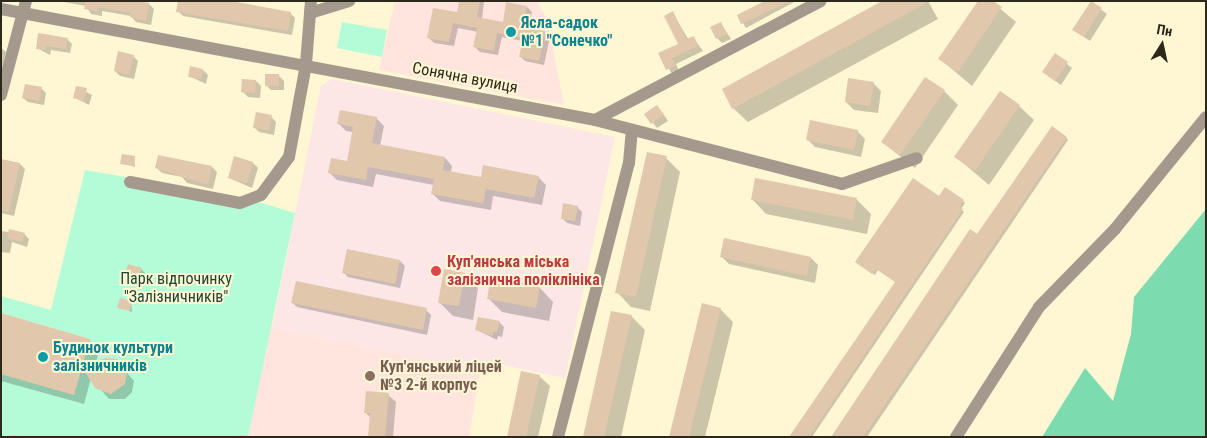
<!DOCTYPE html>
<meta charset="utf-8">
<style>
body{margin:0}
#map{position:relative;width:1207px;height:438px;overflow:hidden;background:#fff6d3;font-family:"Roboto Condensed",sans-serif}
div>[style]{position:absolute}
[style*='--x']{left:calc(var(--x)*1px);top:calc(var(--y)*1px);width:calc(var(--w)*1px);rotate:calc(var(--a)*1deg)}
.education>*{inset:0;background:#ffe5de}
.medical>*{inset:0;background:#fce6e6}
.green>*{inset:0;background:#b4fbd7}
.forest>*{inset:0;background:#7ddcaf}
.shadow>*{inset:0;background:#0003}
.building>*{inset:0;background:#e1c7ac}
.minor>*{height:12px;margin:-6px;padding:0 6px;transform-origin:6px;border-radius:6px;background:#a5998e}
.dots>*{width:14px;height:14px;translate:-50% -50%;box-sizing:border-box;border:2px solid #fff6d3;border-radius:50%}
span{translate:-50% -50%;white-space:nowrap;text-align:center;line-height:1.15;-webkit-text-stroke:4px #fff6d3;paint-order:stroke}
.culture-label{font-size:16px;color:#0d838f;font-weight:700}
.left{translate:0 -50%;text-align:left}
.street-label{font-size:16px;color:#2c291c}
.health-label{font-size:16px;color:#be3a42;font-weight:700}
.park-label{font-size:16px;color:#1c4533}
.education-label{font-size:16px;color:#785e54;font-weight:700}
.frame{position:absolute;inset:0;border:2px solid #2c291c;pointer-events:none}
.north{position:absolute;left:1137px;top:20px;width:50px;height:50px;-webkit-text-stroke:4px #fff6d3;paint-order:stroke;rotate:10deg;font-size:14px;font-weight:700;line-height:20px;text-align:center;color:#2c291c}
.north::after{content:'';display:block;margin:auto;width:18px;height:22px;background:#2c291c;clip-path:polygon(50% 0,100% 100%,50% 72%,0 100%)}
</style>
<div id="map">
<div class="education">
<div style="clip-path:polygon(395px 1px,537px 1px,547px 19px,564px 105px,379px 70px)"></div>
<div style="clip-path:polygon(271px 322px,272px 328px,480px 371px,469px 437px,248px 437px)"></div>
</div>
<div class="medical">
<div style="clip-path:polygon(332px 79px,615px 137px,565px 378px,503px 365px,501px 375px,272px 328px,321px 86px)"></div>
</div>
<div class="green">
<div style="clip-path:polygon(342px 22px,387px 30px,382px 57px,337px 48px)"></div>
<div style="clip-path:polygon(85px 170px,245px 198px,295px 213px,248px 437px,1px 437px,1px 374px,74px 395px,90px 339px,1px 313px,1px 296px,51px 310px)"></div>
</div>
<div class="forest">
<div style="clip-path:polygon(1206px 209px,1206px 437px,1042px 437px,1085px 368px,1113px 401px,1131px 334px,1134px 297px)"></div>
</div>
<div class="shadow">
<div style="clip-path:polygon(58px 1px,132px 1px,149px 4px,154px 9px,151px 25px,136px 22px,131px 16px,102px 11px,102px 16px,91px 14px,86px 6px)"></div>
<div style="clip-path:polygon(460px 1px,484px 1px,482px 19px,504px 23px,527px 7px,532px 12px,528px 29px,545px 32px,550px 37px,544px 65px,525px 61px,520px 56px,523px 41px,502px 37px,498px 55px,480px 52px,475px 47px,478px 32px,458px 28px,454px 46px,434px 43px,429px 38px,458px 13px)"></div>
<div style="clip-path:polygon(765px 1px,796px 1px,746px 28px,738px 15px)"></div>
<div style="clip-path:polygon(928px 1px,938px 19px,748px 122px,733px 108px)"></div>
<div style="clip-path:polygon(991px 1px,1016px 22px,972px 86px,940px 59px)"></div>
<div style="clip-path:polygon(1092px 3px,1107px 14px,1090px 41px,1074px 30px)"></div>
<div style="clip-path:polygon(178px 11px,290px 13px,295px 18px,292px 35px,183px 16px)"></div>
<div style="clip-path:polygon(673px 13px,688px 39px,693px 37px,703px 51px,676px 64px,679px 71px,672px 74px,660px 54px,679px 45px)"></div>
<div style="clip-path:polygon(721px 24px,731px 39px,722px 43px,717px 38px)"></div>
<div style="clip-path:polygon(67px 39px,72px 44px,70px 53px,51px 50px,50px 55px,37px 48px)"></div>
<div style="clip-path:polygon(1px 48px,6px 52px,1px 71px)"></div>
<div style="clip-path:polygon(1055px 55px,1072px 68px,1061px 85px,1048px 76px)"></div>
<div style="clip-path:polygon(133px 56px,138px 61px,134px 79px,120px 76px,115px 71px)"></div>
<div style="clip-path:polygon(203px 70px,208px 75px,206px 84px,189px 76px)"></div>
<div style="clip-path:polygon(279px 76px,284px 81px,284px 90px,271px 90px,266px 85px)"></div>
<div style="clip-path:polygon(256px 81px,261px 86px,260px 98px,248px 97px,243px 92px)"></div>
<div style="clip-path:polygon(873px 83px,881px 91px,878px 113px,854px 110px,846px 102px)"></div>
<div style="clip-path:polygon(77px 87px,92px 95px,89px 105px,74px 97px)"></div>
<div style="clip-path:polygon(41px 88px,46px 93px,44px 105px,28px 102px,23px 98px)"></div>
<div style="clip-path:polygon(944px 91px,958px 105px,915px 168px,882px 142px)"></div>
<div style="clip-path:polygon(1019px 106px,1034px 120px,989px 185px,956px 157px)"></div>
<div style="clip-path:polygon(662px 112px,668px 121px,657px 128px,646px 114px)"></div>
<div style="clip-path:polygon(271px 117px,276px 122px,274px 135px,259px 132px,254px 127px)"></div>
<div style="clip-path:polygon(376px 118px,384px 126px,380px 146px,445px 158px,452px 166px,451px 172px,482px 178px,538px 177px,546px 185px,542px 205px,493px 196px,491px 210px,440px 201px,432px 193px,434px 185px,376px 174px,373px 187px,337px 180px,329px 172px,348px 162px,354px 132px,346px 131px,338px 123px)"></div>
<div style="clip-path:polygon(857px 131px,865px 139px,861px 157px,815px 147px,807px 139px)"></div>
<div style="clip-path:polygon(1066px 137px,1068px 140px,867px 437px,832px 437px,978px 236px)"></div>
<div style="clip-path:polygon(134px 157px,135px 167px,122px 163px)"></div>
<div style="clip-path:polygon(666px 158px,680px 172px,650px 311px,631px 307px,617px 292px)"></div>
<div style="clip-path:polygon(1px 163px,20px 164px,25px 169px,14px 216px,1px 213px)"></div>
<div style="clip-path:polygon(253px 163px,258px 168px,252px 188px,229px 178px)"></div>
<div style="clip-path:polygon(212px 167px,217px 172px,213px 189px,187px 183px,182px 177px,162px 173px,157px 168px)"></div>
<div style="clip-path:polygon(756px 179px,857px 200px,871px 214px,867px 234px,766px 214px,752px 199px)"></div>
<div style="clip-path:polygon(939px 198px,963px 201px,965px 203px,961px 209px,964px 212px,812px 437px,790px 437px,896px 282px,878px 270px,875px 275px,859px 264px)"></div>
<div style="clip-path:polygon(577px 207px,582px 212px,580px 226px,567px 223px,562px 218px)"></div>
<div style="clip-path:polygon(1px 231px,24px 234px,29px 239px,27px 247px,12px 242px,10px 253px,2px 252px,1px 255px)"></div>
<div style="clip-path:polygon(722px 257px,811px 258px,818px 265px,815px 283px,729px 264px)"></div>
<div style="clip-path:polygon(400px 261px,405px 266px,400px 288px,348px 277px,343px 272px)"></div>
<div style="clip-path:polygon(141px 269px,146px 274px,143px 283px,126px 274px)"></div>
<div style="clip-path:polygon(464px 274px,478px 288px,473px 320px,453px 316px,439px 302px)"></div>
<div style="clip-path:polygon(539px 287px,553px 302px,549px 321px,502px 312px,488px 298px)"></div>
<div style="clip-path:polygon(131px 302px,132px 312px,119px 307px)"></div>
<div style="clip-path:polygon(292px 302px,426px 310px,431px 315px,427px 335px,297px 307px)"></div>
<div style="clip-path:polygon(720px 309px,733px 322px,705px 437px,670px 437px)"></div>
<div style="clip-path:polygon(1px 315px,89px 340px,99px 350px,96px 363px,116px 360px,134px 381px,132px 392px,125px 399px,109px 399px,91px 378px,84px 404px,1px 381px)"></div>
<div style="clip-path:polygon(631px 316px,645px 330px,621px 437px,584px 437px)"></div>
<div style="clip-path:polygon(499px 322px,504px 327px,502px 337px,498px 336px,497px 340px,477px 330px)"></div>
<div style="clip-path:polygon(539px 376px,550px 386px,538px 437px,508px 437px)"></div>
<div style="clip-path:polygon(388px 395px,396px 402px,393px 437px,369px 437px,371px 418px,365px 412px)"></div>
</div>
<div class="building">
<div style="clip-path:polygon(86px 1px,139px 1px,149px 3px,146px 21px,130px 17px,131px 13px,98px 7px,97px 11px,84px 9px)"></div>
<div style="clip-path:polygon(178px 1px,231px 1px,291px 12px,288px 31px,176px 12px)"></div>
<div style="clip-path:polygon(459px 1px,480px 1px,477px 17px,503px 22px,506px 2px,527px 6px,523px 27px,545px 31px,539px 61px,519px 57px,523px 38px,497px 33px,494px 51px,473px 47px,477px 28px,453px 23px,449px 42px,427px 38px,433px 8px,457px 12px)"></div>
<div style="clip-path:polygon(765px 1px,791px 1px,741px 24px,737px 15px)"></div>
<div style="clip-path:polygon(882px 1px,930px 1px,732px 109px,722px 89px)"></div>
<div style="clip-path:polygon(978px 1px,993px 1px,1002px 7px,958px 72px,938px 59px)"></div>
<div style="clip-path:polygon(1091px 1px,1102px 8px,1084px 37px,1072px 30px)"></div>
<div style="clip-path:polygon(673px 11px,686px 39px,694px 36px,698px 46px,672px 58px,675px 66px,666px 70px,658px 53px,678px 44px,664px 16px)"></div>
<div style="clip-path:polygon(721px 22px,727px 34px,716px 39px,710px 27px)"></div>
<div style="clip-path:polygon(38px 33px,68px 38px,66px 49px,46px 46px,46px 50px,36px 49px)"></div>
<div style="clip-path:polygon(118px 51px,134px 55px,129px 75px,114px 71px)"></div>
<div style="clip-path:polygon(1055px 53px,1068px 62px,1055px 81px,1042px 72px)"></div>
<div style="clip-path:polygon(190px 66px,203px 69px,201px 79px,188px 77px)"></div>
<div style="clip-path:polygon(265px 74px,279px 74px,279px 86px,265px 86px)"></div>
<div style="clip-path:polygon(925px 77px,945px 90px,900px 155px,881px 142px)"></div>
<div style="clip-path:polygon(848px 78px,874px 82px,870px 106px,845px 102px)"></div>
<div style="clip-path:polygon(242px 79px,256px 80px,255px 93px,241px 92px)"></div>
<div style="clip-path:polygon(25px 84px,42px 87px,39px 101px,22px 98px)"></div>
<div style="clip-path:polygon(76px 86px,87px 88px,84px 101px,73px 98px)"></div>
<div style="clip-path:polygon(1000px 91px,1020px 105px,975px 171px,954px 157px)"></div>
<div style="clip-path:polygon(657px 105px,664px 115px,651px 124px,644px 114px)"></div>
<div style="clip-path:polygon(340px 110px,377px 117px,372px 143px,445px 157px,443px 170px,481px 177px,483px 165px,539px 176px,534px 198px,486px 189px,483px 203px,431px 194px,434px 179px,368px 167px,366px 180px,328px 173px,331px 158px,347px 161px,353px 127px,337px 124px)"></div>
<div style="clip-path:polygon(256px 112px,272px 115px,269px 131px,253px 128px)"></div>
<div style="clip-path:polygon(810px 120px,858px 130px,854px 150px,806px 140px)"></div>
<div style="clip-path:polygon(1052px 126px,1067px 137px,863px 437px,831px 437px,970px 229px,977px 234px)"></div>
<div style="clip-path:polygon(647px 152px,667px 156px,636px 297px,615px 293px)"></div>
<div style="clip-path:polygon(122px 154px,135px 156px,134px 166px,120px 164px)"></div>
<div style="clip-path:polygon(158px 155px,212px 166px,208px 185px,155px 168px)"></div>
<div style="clip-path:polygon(234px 156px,253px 162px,247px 183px,228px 178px)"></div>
<div style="clip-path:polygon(1px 159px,20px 163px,9px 212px,1px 210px)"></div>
<div style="clip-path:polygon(755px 178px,857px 198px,853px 220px,751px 200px)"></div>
<div style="clip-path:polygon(913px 178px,939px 196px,945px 187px,964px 200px,959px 206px,963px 209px,809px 437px,789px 437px,895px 282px,876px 269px,872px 274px,855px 262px)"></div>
<div style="clip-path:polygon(563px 203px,578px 206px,575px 221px,561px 219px)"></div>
<div style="clip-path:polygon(9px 229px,25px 233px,22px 242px,7px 238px)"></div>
<div style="clip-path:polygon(724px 238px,811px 257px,807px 276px,720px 257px)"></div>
<div style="clip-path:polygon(347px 249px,400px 260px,395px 284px,342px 273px)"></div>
<div style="clip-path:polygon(128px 264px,142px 268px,138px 279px,125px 274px)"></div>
<div style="clip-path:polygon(444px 269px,465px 273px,459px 306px,438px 303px)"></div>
<div style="clip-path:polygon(491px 277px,540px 286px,536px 308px,487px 299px)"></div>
<div style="clip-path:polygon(296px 281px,427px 308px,423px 330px,291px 303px)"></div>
<div style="clip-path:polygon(120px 298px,132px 301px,130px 311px,117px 308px)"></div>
<div style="clip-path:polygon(702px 303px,721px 308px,689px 437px,669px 437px)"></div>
<div style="clip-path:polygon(611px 311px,632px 315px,604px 437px,583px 437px)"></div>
<div style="clip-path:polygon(1px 313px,90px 339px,74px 395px,1px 374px)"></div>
<div style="clip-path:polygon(478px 317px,500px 321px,497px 332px,493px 332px,493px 336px,475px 330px)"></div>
<div style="clip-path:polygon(105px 358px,117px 359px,127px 373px,125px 384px,111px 394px,95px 388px,82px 367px)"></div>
<div style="clip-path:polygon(521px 371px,540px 375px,526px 437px,507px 437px)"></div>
<div style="clip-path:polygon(366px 391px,389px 393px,385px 437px,368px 437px,370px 413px,364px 413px)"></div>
</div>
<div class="minor">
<div style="--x:1;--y:9;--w:604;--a:10.58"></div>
<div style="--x:595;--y:120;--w:255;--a:14.5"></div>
<div style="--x:842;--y:184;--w:79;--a:-19.1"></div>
<div style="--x:310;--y:13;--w:41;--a:-17.1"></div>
<div style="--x:1;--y:95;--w:97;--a:-75.1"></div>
<div style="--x:595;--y:120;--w:255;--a:-27.8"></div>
<div style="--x:130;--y:182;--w:112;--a:10.8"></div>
<div style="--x:240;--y:203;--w:22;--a:-21"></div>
<div style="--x:261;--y:195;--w:47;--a:-53.6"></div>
<div style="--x:289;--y:157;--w:95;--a:-79.6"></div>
<div style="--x:306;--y:64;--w:63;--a:-85.5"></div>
<div style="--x:558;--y:437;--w:283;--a:-75.5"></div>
<div style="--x:629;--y:163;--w:33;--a:-85"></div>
<div style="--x:956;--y:437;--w:154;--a:-57.4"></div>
<div style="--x:1039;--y:307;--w:109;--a:-45.7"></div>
<div style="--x:1115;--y:229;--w:144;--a:-50.9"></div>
</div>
<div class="dots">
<div style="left:511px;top:32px;background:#0f9aa8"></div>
<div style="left:436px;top:271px;background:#e0444e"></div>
<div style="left:43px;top:357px;background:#0f9aa8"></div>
<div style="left:370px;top:376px;background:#8d6e63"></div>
</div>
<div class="culture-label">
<span class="left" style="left:521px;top:32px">Ясла-садок<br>№1 "Сонечко"</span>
<span class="left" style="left:53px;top:357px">Будинок культури<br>залізничників</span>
</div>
<div class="street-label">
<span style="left:465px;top:78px;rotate:11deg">Сонячна вулиця</span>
</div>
<div class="health-label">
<span class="left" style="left:447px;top:271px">Куп'янська міська<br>залізнична поліклініка</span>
</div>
<div class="park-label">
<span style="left:176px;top:288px">Парк відпочинку<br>"Залізничників"</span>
</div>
<div class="education-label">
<span class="left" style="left:380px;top:376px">Куп'янський ліцей<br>№3 2-й корпус</span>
</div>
<div class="frame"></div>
<div class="north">Пн</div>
</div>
